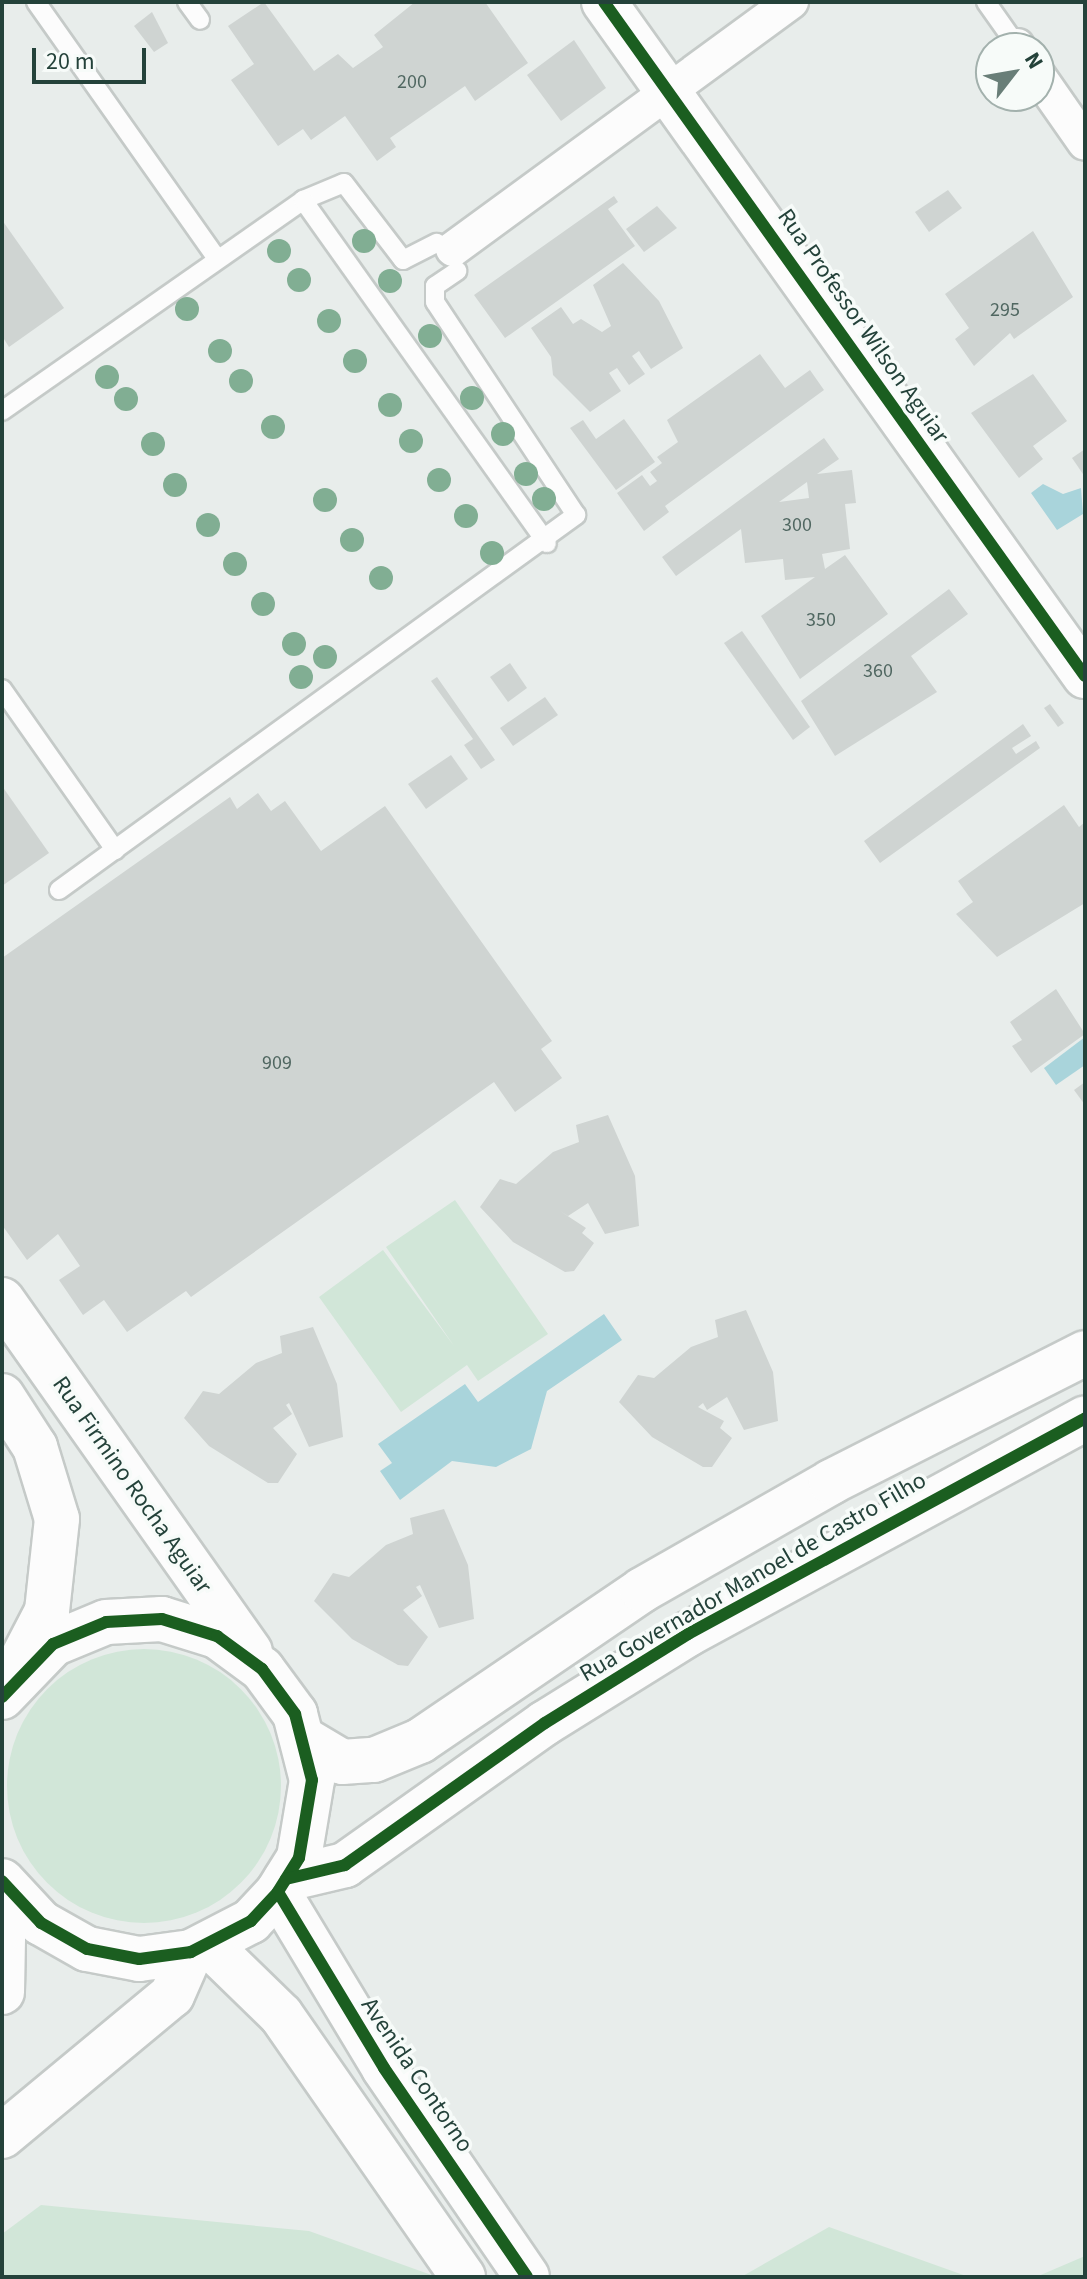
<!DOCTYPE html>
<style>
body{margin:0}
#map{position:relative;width:1087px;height:2279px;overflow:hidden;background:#e8edeb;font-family:"Source Sans 3",sans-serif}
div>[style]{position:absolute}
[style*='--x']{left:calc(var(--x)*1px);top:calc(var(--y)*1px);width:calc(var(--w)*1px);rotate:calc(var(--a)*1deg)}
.green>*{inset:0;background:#d1e6d8}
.round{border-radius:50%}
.water>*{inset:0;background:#a9d4db}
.building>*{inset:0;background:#cfd4d2}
.roads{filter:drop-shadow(2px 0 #c5cac8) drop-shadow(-2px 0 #c5cac8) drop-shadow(0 2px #c5cac8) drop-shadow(0 -2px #c5cac8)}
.lane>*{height:18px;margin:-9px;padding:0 9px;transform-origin:9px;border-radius:9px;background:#fcfcfc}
.street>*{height:34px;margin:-17px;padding:0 17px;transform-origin:17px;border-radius:17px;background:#fcfcfc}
.secondary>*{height:44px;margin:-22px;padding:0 22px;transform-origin:22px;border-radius:22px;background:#fcfcfc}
.cycleway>*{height:12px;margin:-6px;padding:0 6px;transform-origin:6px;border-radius:6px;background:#1b5e20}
.trees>*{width:24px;height:24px;margin:-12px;border-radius:50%;background:#81ae93}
span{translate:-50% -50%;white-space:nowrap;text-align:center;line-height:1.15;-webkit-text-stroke:7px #f7fbf9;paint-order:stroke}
.number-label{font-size:20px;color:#506761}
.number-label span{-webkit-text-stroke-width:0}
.street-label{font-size:24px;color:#24423a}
.frame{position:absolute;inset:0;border:4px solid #24423a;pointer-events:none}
.north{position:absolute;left:975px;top:32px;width:80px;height:80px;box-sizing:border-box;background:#f7fbf9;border:2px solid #a3b1ad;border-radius:50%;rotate:59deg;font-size:22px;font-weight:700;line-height:32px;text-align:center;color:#24423a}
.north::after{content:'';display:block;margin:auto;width:28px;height:36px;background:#697e78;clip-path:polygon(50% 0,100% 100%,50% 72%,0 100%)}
.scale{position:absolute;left:32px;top:48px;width:114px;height:36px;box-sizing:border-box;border:4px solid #24423a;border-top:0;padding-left:10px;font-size:24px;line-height:28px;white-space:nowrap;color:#24423a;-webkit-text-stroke:6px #f7fbf9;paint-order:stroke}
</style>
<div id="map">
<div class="green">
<div style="clip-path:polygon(455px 1200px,548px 1334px,478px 1381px,467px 1365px,401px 1412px,319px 1297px,383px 1250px,454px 1346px,386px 1247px)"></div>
<div class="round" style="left:7px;top:1649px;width:274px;height:274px"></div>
<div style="clip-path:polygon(41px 2205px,309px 2231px,437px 2277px,2px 2277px,2px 2234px)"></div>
<div style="clip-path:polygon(829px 2227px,969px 2277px,741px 2277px)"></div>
<div style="clip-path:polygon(1085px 2256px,1085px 2277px,1036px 2277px)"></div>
</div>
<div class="water">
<div style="clip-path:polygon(1043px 484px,1063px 494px,1081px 488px,1083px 514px,1057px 530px,1031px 493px)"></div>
<div style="clip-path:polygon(1085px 1037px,1085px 1065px,1056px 1085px,1044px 1068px)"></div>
<div style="clip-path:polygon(604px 1314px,622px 1340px,547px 1391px,531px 1449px,496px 1467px,452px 1461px,400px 1500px,380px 1471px,392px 1463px,378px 1444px,465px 1384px,478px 1402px)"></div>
</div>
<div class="building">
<div style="clip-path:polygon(264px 2px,314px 71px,338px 54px,353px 68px,383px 47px,374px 35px,415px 2px,485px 2px,528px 63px,475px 101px,465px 86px,390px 138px,396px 147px,377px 161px,345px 116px,311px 140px,303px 129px,278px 146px,231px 80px,254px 64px,228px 26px)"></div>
<div style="clip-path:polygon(152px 12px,168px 43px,154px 52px,134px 26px)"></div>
<div style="clip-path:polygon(574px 40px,606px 88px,561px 121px,527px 75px)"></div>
<div style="clip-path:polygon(948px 190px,962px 208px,929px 232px,915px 212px)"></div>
<div style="clip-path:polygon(614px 196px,618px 202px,608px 209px,635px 246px,505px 338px,474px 295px)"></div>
<div style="clip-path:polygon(657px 206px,677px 228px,644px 252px,626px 229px)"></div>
<div style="clip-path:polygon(2px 220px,64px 308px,9px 347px,2px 336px)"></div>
<div style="clip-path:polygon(1033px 231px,1073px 297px,1014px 339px,1010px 333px,974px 366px,955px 339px,969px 328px,945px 294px)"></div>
<div style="clip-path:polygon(623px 263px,659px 301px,683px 348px,651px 369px,639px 351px,632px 356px,645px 374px,629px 385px,617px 368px,609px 373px,621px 391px,590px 412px,553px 375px,551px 357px,531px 328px,561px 307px,573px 324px,581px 319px,602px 332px,611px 326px,593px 285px)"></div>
<div style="clip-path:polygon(760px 354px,785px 388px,810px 370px,824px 390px,665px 506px,669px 512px,644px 531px,617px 493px,642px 475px,650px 486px,657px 481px,650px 472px,662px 463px,657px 457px,678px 442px,667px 420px)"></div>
<div style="clip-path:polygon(1033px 374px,1067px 421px,1033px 446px,1043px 459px,1019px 478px,971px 413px)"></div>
<div style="clip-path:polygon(624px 419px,655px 462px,616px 490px,570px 428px,583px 420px,596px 439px)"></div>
<div style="clip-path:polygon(evenodd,824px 438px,839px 459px,817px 474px,852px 470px,856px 503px,845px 504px,850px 549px,822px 554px,825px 569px,845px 555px,888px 614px,800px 679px,761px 616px,815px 577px,785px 580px,783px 559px,745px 563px,741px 529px,676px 576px,662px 557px,824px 438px,807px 482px,809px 498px,779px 502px,807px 482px)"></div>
<div style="clip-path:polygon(1085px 449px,1085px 477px,1072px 458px)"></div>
<div style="clip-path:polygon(949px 589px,968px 614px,911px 656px,937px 692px,835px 756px,801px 701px)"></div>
<div style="clip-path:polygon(742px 631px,810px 727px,793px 740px,724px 643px)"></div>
<div style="clip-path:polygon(510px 663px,527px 688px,508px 702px,490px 677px)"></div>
<div style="clip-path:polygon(437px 677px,495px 760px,481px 769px,464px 745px,473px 739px,431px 681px)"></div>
<div style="clip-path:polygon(545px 697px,558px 715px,513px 746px,500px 728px)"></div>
<div style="clip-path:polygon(1050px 704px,1064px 723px,1058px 727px,1044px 708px)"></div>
<div style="clip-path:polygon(1023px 724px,1031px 736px,1012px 748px,1016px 754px,1036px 741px,1040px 748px,880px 863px,864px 841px)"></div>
<div style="clip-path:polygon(451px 755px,468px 779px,426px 809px,408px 784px)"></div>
<div style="clip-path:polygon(2px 786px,49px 853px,2px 886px)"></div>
<div style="clip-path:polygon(258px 793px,271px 811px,285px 801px,321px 851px,385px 806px,552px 1041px,541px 1049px,562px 1078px,515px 1112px,494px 1082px,191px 1297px,186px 1291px,127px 1332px,104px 1300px,83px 1315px,59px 1280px,80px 1266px,58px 1234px,27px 1260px,2px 1225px,2px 958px,230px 797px,237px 809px)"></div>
<div style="clip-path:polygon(1064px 805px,1079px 827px,1085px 822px,1085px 903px,997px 957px,956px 914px,973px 902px,958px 881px)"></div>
<div style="clip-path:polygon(1056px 989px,1085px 1034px,1031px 1073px,1012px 1046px,1022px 1040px,1010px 1022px)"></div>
<div style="clip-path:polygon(1085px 1082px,1085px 1105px,1074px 1090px)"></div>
<div style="clip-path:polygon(608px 1115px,635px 1176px,639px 1226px,605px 1234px,588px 1203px,568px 1216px,560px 1211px,586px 1228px,582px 1233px,594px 1243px,574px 1271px,565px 1272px,513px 1242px,480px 1207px,500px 1179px,516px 1184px,553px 1152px,579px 1142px,576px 1125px)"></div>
<div style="clip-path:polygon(746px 1310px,773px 1372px,778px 1421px,744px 1430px,727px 1397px,707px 1410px,703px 1403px,698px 1407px,724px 1421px,720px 1428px,732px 1438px,712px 1467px,703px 1467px,652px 1437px,619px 1402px,638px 1375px,654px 1378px,691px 1347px,718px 1337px,715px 1320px)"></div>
<div style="clip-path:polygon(313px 1327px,337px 1384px,343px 1437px,309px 1447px,289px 1403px,286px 1405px,292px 1414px,273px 1428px,297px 1454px,278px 1483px,268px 1483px,209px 1446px,184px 1418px,203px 1391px,219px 1394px,256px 1363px,282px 1353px,280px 1336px)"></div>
<div style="clip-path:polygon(444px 1509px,468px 1565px,474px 1619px,439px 1628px,420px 1585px,416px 1587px,422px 1596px,403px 1610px,428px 1637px,408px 1666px,398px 1665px,352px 1639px,314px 1601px,333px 1573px,349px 1577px,386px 1545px,413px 1534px,410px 1518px)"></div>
</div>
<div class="roads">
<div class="lane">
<div style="--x:36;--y:2;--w:312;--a:54.8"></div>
<div style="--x:187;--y:2;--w:22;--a:54"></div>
<div style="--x:986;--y:2;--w:54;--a:54.8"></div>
<div style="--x:303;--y:200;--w:44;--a:-22.5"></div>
<div style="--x:344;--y:183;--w:97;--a:52.5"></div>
<div style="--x:403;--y:260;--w:38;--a:-27"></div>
<div style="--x:2;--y:411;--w:368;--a:-35"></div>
<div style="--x:303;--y:200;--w:421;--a:54.6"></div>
<div style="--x:2;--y:689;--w:197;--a:54.9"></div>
<div style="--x:59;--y:890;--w:639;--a:-35.95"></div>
<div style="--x:576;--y:515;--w:255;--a:-123.5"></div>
<div style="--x:435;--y:302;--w:16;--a:-90"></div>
<div style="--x:435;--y:286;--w:27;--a:-34"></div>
</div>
<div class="street">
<div style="--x:1017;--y:46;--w:2;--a:63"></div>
<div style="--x:1039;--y:77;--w:80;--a:55.1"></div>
<div style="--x:453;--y:249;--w:419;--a:-36.2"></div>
</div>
<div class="secondary">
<div style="--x:604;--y:2;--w:828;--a:54.49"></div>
<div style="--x:2;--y:1300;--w:430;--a:54.8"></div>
<div style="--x:2;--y:1396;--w:61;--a:57.1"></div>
<div style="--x:35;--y:1447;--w:75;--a:73"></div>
<div style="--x:57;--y:1519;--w:93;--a:96.2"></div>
<div style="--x:47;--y:1611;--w:61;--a:117.4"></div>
<div style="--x:2;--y:1697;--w:74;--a:-46.1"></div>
<div style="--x:53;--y:1644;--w:57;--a:-22.5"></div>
<div style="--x:106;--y:1622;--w:56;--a:-3.1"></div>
<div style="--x:162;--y:1619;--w:58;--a:17.2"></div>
<div style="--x:217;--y:1636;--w:56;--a:36.3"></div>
<div style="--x:262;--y:1669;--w:56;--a:53.7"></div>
<div style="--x:295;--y:1714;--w:68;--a:75.6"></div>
<div style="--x:312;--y:1780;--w:79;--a:99.5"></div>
<div style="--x:299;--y:1858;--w:40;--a:122"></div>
<div style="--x:278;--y:1892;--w:40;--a:133"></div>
<div style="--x:251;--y:1921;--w:68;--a:152.7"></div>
<div style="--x:191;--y:1952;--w:52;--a:172.3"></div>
<div style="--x:139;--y:1959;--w:53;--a:-169.1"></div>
<div style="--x:87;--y:1949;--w:53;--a:-150.5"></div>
<div style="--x:41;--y:1923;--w:57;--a:-132.9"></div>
<div style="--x:305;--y:1740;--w:43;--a:30.7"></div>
<div style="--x:342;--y:1762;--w:32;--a:-4"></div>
<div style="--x:374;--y:1760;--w:50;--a:-22.4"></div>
<div style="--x:420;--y:1741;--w:268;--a:-34.2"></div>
<div style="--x:642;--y:1590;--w:218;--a:-29.7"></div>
<div style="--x:831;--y:1482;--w:285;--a:-26.9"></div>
<div style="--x:286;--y:1879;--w:61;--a:-13.3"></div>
<div style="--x:345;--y:1865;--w:245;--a:-35.4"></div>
<div style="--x:545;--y:1723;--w:168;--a:-31.9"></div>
<div style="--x:688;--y:1634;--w:452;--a:-28.5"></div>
<div style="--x:278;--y:1892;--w:205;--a:58.9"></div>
<div style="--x:384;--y:2068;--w:253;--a:55.6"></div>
<div style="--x:209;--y:1945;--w:100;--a:44.2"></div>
<div style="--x:281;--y:2015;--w:319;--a:55.2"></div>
<div style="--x:2;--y:1992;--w:106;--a:-88.9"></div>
<div style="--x:2;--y:2136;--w:221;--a:-39.7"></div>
<div style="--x:172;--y:1995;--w:47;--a:-66.2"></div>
</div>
</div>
<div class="cycleway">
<div style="--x:604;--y:2;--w:828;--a:54.49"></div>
<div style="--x:2;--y:1697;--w:74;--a:-46.1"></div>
<div style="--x:53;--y:1644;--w:57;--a:-22.5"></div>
<div style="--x:106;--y:1622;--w:56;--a:-3.1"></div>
<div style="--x:162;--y:1619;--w:58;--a:17.2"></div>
<div style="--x:217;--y:1636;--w:56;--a:36.3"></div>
<div style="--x:262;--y:1669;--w:56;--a:53.7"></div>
<div style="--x:295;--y:1714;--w:68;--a:75.6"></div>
<div style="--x:312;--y:1780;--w:79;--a:99.5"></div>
<div style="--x:299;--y:1858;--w:40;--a:122"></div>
<div style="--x:278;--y:1892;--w:40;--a:133"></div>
<div style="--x:251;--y:1921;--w:68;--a:152.7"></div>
<div style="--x:191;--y:1952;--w:52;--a:172.3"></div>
<div style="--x:139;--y:1959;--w:53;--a:-169.1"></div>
<div style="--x:87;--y:1949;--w:53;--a:-150.5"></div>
<div style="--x:41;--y:1923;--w:57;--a:-132.9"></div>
<div style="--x:286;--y:1879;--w:61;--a:-13.3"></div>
<div style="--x:345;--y:1865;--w:245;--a:-35.4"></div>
<div style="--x:545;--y:1723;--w:168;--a:-31.9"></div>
<div style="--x:688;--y:1634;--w:452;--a:-28.5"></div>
<div style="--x:278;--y:1892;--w:205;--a:58.9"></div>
<div style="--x:384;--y:2068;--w:253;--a:55.6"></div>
</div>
<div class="trees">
<div style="left:364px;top:241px"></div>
<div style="left:279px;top:251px"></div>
<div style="left:299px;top:280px"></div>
<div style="left:390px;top:281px"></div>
<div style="left:187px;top:309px"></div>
<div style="left:329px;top:321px"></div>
<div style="left:430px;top:336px"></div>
<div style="left:220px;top:351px"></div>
<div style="left:355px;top:361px"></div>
<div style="left:107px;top:377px"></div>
<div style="left:241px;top:381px"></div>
<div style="left:472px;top:398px"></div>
<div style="left:126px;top:399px"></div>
<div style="left:390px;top:405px"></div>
<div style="left:273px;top:427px"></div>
<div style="left:503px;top:434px"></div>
<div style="left:411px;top:441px"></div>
<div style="left:153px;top:444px"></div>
<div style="left:526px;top:474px"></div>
<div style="left:439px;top:480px"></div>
<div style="left:175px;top:485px"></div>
<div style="left:544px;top:499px"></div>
<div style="left:325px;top:500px"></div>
<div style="left:466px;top:516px"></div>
<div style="left:208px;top:525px"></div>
<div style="left:352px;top:540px"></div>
<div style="left:492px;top:553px"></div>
<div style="left:235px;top:564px"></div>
<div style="left:381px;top:578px"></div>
<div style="left:263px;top:604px"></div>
<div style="left:294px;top:644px"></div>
<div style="left:325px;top:657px"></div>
<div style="left:301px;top:677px"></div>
</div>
<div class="number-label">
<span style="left:412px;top:82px">200</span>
<span style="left:1005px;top:310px">295</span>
<span style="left:797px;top:525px">300</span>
<span style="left:821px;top:620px">350</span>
<span style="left:878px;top:671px">360</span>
<span style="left:277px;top:1063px">909</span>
</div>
<div class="street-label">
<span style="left:863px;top:326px;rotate:55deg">Rua Professor Wilson Aguiar</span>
<span style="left:132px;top:1485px;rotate:55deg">Rua Firmino Rocha Aguiar</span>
<span style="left:753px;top:1577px;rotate:-30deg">Rua Governador Manoel de Castro Filho</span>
<span style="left:417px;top:2075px;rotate:56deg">Avenida Contorno</span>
</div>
<div class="frame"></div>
<div class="north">N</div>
<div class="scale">20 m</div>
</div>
